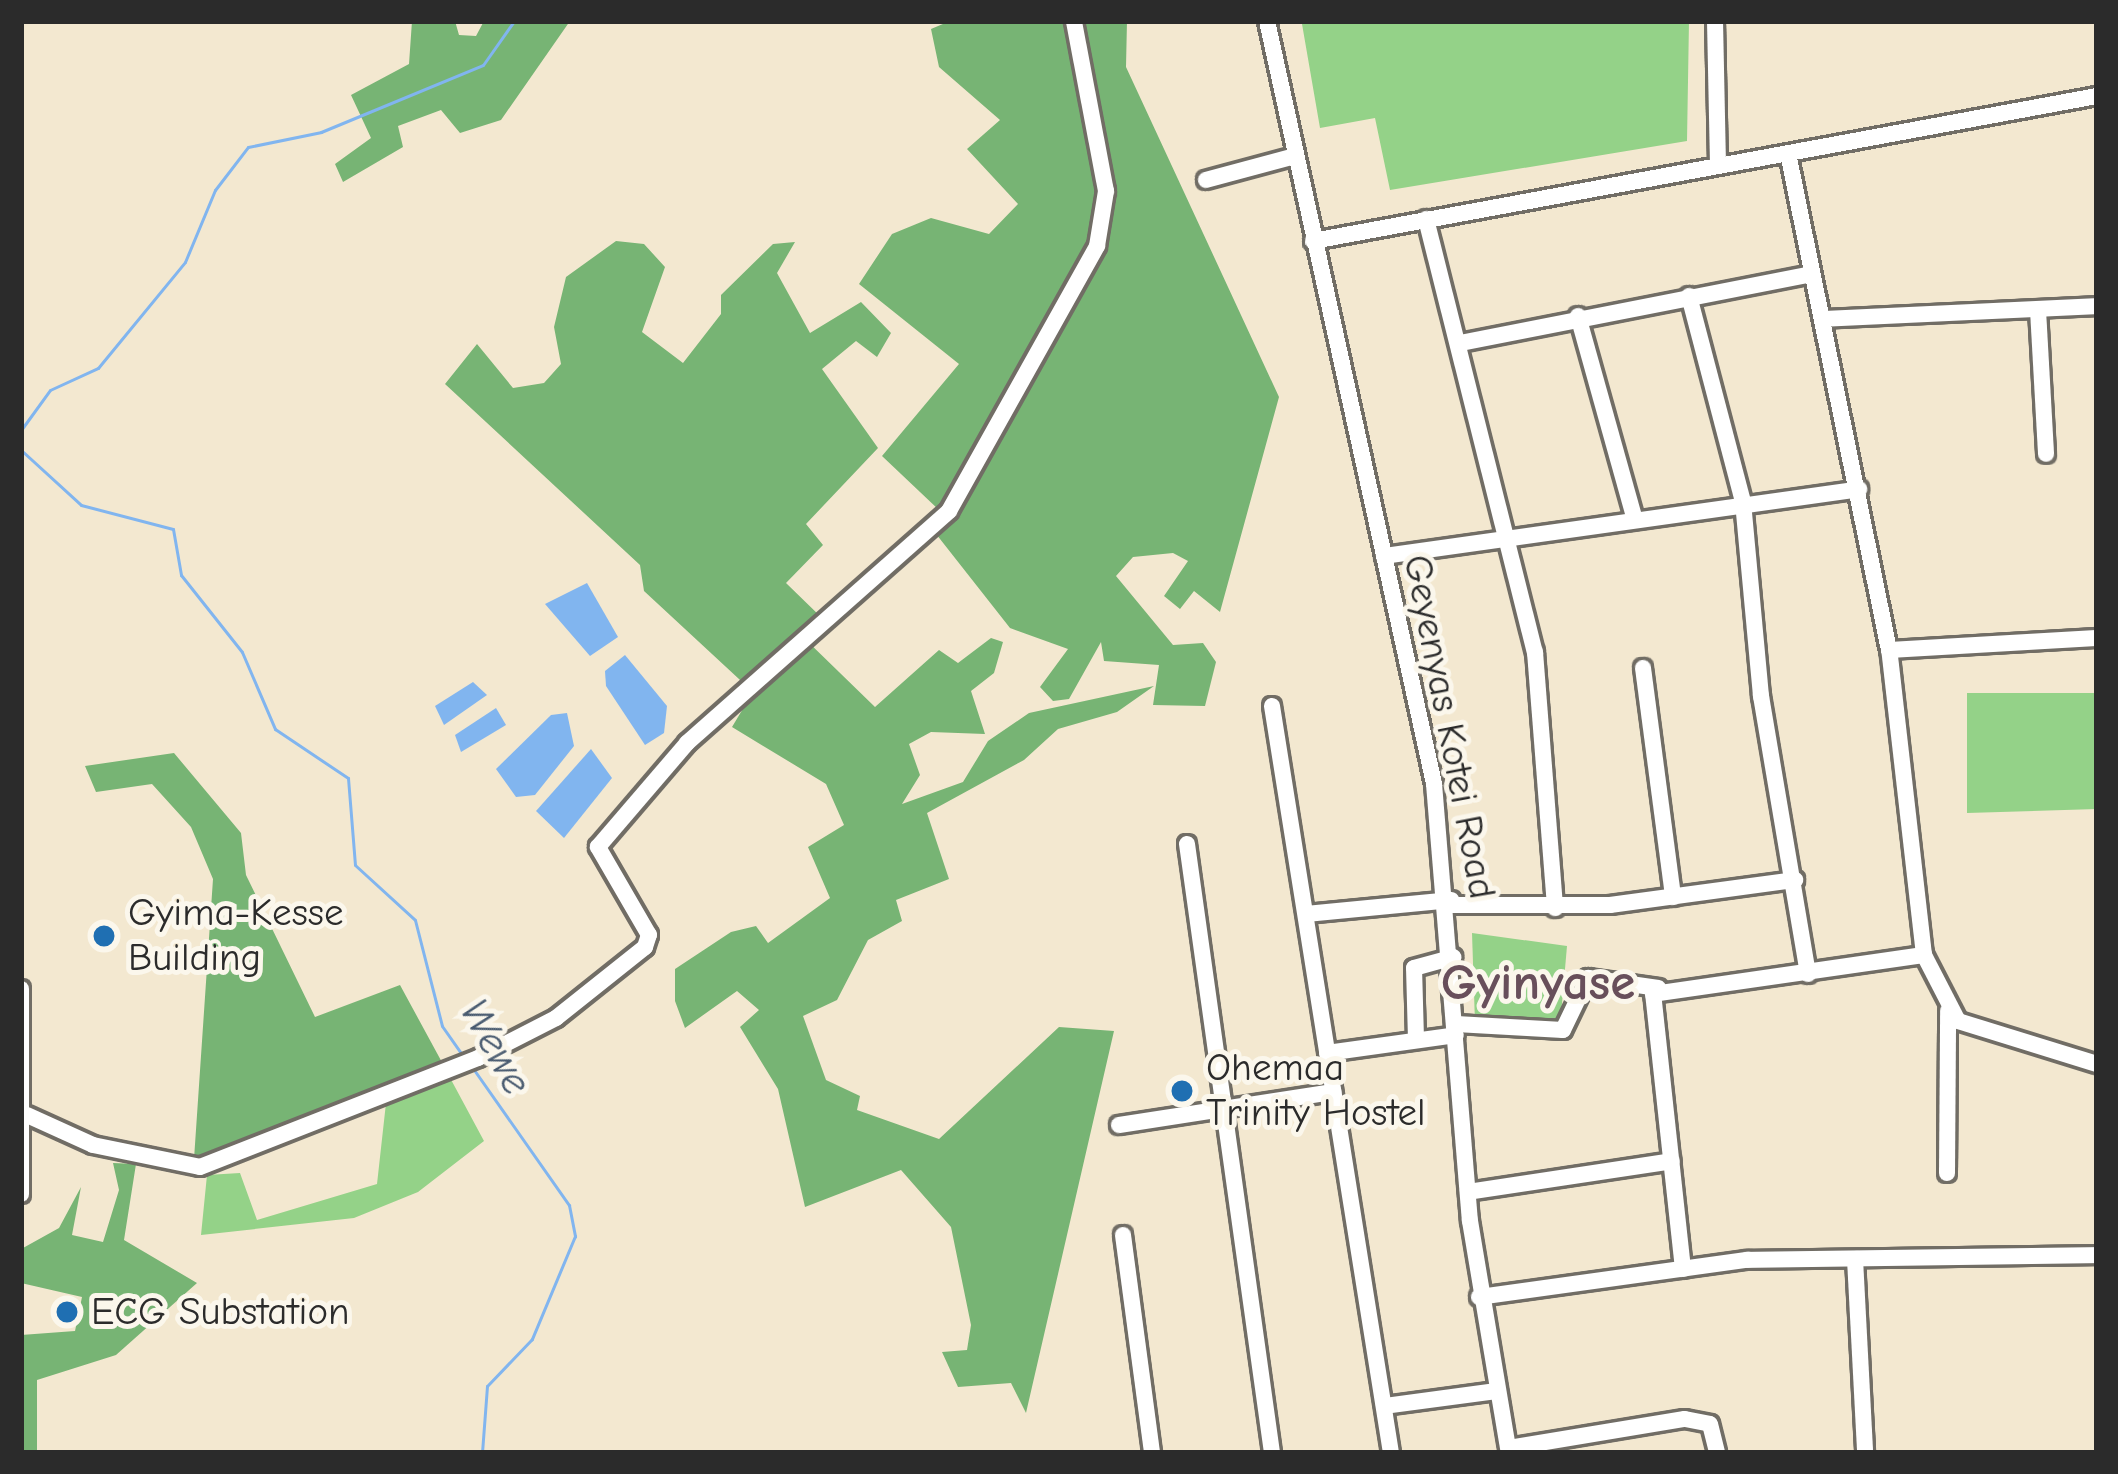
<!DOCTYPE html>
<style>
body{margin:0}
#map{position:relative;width:2118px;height:1474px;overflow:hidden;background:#f3e8d0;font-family:"Comic Neue",sans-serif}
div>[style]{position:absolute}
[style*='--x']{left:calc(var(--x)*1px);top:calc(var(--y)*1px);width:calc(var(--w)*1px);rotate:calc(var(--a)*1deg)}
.green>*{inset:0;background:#94d288}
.forest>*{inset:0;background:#77b474}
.water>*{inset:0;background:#81b5ef}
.stream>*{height:3px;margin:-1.5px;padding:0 1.5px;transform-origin:1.5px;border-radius:1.5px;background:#81b5ef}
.roads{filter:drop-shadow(3px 0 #716d65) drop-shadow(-3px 0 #716d65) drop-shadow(0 3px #716d65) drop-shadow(0 -3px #716d65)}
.minor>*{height:16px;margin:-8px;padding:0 8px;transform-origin:8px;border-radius:8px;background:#fff}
.dots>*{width:33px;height:33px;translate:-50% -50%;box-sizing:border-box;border:6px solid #fbf7ec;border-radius:50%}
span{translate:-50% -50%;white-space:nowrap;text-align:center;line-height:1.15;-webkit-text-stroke:10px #fbf7ec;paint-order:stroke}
.street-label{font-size:39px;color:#2b2b2b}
.poi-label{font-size:39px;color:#2b2b2b}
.left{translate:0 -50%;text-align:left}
.water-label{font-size:42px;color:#495b70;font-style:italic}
.district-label{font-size:51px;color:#684f5b;font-weight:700}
.frame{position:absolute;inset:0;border:24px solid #2b2b2b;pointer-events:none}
</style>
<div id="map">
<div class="green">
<div style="clip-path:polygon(1689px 21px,1687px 141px,1390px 190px,1375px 118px,1320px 128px,1302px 24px)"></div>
<div style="clip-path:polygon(1967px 693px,2097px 693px,2097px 809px,1967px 813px)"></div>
<div style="clip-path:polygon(1472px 933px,1567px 946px,1560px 1026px,1475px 1023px)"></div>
<div style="clip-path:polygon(448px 1074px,484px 1141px,418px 1192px,354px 1218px,201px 1235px,207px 1175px,240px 1173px,257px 1220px,377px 1184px,386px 1103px)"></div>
</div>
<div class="forest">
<div style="clip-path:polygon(412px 21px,455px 21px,459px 35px,476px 36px,484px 21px,570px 21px,501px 120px,460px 133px,441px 110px,398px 126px,403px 147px,343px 182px,335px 164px,371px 138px,351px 95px,409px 64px)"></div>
<div style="clip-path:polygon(950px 21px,1127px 21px,1126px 67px,1279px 397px,1220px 612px,1194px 591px,1180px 609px,1164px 596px,1188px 561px,1173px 553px,1133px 557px,1116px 576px,1173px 645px,1203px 643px,1216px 662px,1205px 706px,1153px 705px,1159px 665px,1104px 661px,1101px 642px,1069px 699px,1053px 701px,1040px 687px,1068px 649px,1010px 628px,929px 525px,939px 510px,882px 456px,959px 364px,859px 284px,892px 234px,931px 218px,989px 234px,1018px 204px,967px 149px,1000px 120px,939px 67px,931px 29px)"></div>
<div style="clip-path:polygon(616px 241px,644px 244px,665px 267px,642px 332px,683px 363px,721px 314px,721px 295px,773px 244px,795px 242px,777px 273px,810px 333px,861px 302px,891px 333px,877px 357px,856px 341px,822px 369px,878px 448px,806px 524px,823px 545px,786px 583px,823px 619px,803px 637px,875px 707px,939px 650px,958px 663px,991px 638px,1003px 642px,994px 673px,971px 691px,985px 734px,931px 732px,909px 744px,920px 775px,902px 804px,963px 782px,988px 741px,1029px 713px,1154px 686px,1117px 712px,1058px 729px,1024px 760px,927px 813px,949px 879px,896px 900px,902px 921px,868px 940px,837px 1000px,803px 1016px,826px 1080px,860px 1096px,857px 1110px,939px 1139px,1059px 1027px,1114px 1031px,1026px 1413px,1011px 1383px,958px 1387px,942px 1352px,967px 1350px,971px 1325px,951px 1227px,901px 1170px,805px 1207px,778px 1089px,740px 1027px,759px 1010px,737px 991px,685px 1028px,675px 1001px,675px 969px,731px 932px,756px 926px,768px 943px,830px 898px,808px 847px,844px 825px,826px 784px,732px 727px,753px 692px,644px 591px,640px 565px,445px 384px,477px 344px,513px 388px,544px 383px,561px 364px,554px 327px,566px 277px)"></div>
<div style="clip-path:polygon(174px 753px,241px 833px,246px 875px,315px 1017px,400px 985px,444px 1066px,194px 1159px,213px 879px,191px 827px,152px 784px,96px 792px,85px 766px)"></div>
<div style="clip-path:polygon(113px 1163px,136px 1164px,124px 1240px,197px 1283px,116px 1355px,37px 1380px,37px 1453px,21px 1453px,21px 1335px,75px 1331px,82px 1297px,21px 1283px,23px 1248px,59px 1228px,81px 1187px,72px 1235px,103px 1242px,119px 1190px)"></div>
</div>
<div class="water">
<div style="clip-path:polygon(587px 583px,618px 637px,590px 656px,545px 604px)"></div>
<div style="clip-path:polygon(625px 655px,667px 706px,664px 733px,645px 745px,606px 686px,605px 671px)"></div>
<div style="clip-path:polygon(473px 682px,487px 695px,444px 725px,435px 706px)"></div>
<div style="clip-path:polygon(496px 708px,506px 725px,461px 752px,455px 735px)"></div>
<div style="clip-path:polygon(567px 713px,574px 746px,535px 795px,516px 797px,496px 769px,551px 715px)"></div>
<div style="clip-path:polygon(591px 749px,612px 778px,564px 838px,536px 811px)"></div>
</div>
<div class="stream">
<div style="--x:21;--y:430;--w:49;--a:-54.1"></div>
<div style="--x:50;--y:390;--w:53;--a:-24.6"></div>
<div style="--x:98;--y:368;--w:137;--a:-50.6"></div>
<div style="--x:185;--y:262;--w:78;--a:-67.4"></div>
<div style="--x:215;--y:190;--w:54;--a:-52.5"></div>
<div style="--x:248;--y:147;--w:75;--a:-11.6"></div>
<div style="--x:321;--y:132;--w:175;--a:-22.5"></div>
<div style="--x:483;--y:65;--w:54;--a:-54.8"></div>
<div style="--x:21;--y:450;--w:81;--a:42.5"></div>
<div style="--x:81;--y:505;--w:95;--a:14.6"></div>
<div style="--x:173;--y:529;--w:47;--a:80.1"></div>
<div style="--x:181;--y:575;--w:98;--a:51.6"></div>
<div style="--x:242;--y:652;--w:84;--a:66.8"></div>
<div style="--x:275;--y:729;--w:88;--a:33.9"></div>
<div style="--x:348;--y:778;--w:87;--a:85.4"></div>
<div style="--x:355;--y:865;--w:81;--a:42.5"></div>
<div style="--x:415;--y:920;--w:109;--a:75.7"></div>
<div style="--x:442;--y:1026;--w:35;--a:55"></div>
<div style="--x:472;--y:1067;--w:169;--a:54.9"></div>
<div style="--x:569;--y:1205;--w:32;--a:79"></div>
<div style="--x:575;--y:1236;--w:112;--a:112.7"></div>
<div style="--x:532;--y:1339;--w:65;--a:133.8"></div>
<div style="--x:487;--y:1386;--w:67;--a:94.3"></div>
</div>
<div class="roads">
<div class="minor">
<div style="--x:1267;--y:21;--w:781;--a:77.65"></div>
<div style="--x:1434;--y:784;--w:438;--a:85.3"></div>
<div style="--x:1470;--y:1221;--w:235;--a:80.5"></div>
<div style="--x:1715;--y:21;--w:144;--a:88.8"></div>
<div style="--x:1206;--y:180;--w:92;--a:-15.1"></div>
<div style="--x:1426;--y:219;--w:447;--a:75.9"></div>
<div style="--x:1535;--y:652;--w:257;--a:85.5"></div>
<div style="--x:1313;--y:241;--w:797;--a:-10.48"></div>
<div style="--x:1689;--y:296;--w:213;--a:75.3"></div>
<div style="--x:1743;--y:502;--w:195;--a:84.7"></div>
<div style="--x:1761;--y:696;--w:282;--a:80.4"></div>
<div style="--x:2038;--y:310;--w:144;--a:86.8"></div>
<div style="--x:1578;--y:316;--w:209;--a:74.4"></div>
<div style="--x:1822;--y:319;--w:275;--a:-2.7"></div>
<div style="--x:1460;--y:343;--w:358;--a:-11.1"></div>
<div style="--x:1384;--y:556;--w:480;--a:-8"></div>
<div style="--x:1889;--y:650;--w:208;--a:-3.3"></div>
<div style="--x:1643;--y:668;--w:231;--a:82.5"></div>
<div style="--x:1272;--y:706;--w:756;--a:80.95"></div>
<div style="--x:1187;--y:844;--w:615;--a:82.05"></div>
<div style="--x:1452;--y:905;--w:158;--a:0"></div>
<div style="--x:1610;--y:905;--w:187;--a:-7.7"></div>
<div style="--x:1306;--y:914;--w:146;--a:-5.5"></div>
<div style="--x:1924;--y:955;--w:74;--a:62.7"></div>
<div style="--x:1958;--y:1021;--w:145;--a:17.2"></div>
<div style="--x:21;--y:989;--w:205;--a:90"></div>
<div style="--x:1456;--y:1024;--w:107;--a:3.2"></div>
<div style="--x:1563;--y:1030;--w:58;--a:-64.3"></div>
<div style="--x:1588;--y:978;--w:71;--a:8.1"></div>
<div style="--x:1416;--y:1039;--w:71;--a:-91.6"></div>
<div style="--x:1414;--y:968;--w:41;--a:-15.4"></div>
<div style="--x:1327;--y:1053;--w:130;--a:-7.9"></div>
<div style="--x:27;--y:1115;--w:72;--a:24.4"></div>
<div style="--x:93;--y:1145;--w:109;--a:11.6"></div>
<div style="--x:200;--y:1167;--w:299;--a:-21.4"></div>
<div style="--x:478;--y:1058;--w:88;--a:-27.1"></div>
<div style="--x:556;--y:1018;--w:114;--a:-38.6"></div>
<div style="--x:645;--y:947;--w:13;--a:-72"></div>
<div style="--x:649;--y:935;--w:102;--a:-120.1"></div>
<div style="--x:598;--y:847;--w:137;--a:-49.4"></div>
<div style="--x:687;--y:743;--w:350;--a:-41.5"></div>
<div style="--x:949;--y:511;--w:304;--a:-60.8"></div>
<div style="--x:1097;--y:246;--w:56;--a:-80.7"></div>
<div style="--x:1106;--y:191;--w:173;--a:-100.7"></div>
<div style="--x:1119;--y:1125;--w:217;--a:-8.8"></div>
<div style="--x:1947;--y:1173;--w:162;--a:-89.6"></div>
<div style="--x:1468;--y:1192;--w:206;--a:-8.6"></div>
<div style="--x:1123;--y:1235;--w:220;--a:82.4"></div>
<div style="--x:1855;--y:1259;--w:194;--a:87"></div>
<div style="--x:1683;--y:1269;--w:277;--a:-96.2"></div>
<div style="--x:1653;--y:994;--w:274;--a:-8.2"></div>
<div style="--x:1924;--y:955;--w:307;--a:-96.5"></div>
<div style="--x:1889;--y:650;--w:507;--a:-101.49"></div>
<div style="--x:1479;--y:1297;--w:271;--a:-7.9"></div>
<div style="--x:1747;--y:1260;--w:350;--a:-0.8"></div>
<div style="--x:1384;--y:1406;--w:113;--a:-7.6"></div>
<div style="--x:1509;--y:1448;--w:178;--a:-9.4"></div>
<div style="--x:1685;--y:1419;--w:25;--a:11"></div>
<div style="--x:1710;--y:1424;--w:30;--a:76"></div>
</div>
</div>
<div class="dots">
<div style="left:104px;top:936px;background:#1f6fb2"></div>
<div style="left:1182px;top:1091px;background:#1f6fb2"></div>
<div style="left:67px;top:1312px;background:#1f6fb2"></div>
</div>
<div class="street-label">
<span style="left:1449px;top:727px;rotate:79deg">Geyenyas Kotei Road</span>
</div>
<div class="poi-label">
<span class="left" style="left:128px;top:936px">Gyima-Kesse<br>Building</span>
<span class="left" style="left:1206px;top:1091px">Ohemaa<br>Trinity Hostel</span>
<span class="left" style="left:91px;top:1312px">ECG Substation</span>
</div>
<div class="water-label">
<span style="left:495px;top:1047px;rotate:61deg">Wewe</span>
</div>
<div class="district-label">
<span style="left:1538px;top:983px">Gyinyase</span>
</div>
<div class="frame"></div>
</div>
